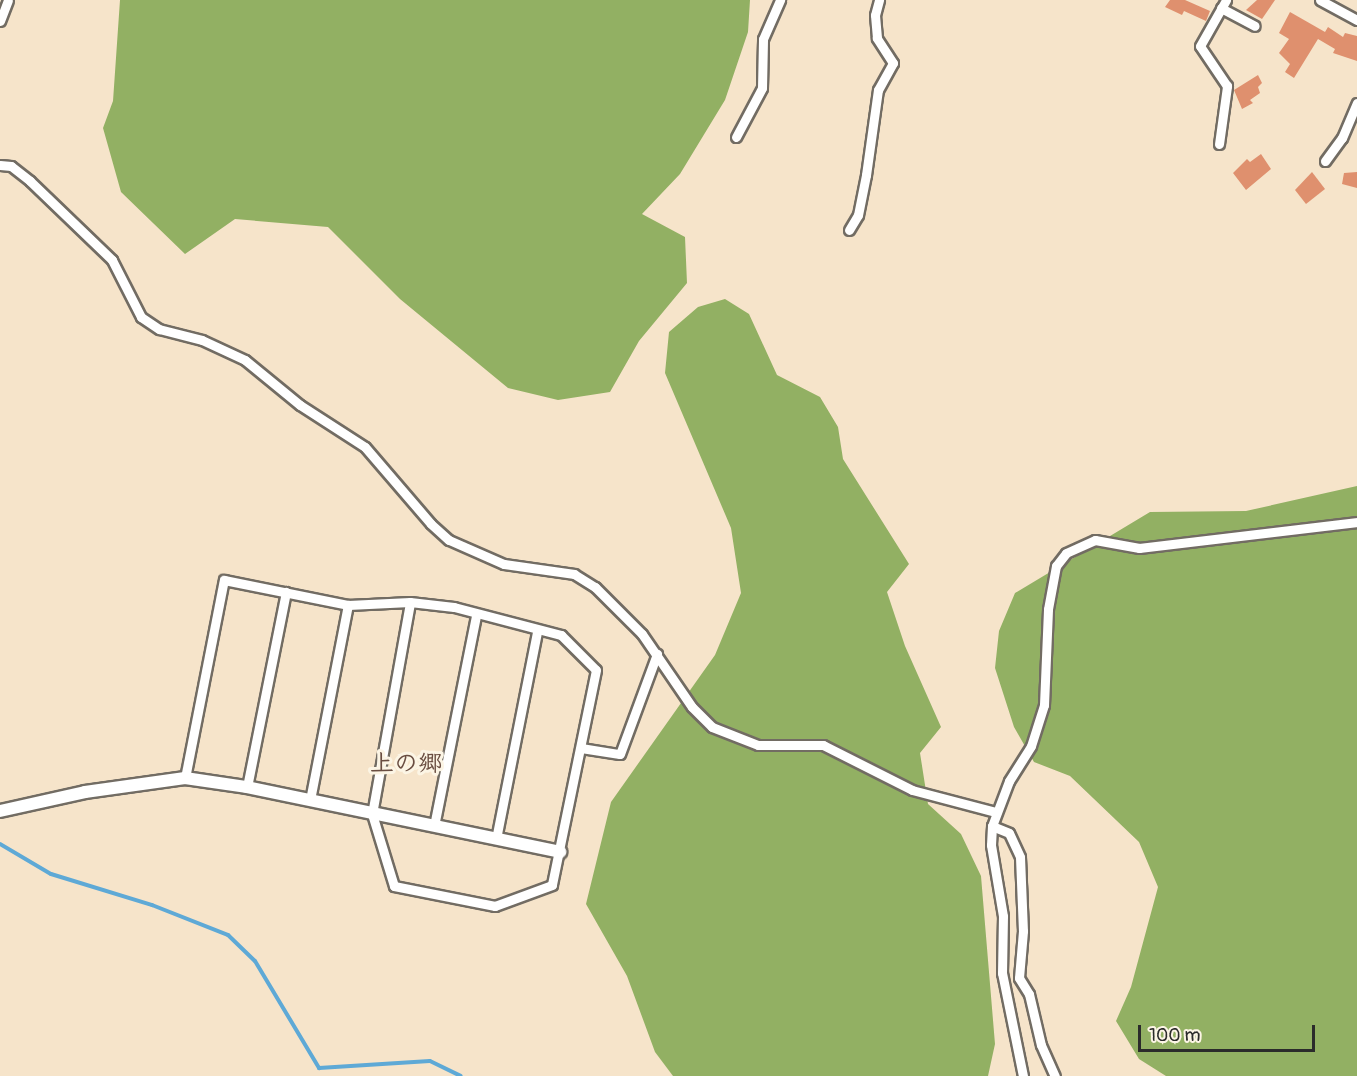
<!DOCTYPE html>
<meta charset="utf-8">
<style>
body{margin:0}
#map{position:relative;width:1357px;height:1076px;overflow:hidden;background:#f6e4ca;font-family:Pangolin,"Klee One",sans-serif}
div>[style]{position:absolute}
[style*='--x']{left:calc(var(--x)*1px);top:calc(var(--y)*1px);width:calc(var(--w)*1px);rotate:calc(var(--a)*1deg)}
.forest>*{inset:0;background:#92b063}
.stream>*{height:4px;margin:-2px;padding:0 2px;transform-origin:2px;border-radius:2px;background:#5ea9d6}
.building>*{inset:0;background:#df906e}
.roads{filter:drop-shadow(2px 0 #726c63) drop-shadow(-2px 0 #726c63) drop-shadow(0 2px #726c63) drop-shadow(0 -2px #726c63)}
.minor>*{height:9px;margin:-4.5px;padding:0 4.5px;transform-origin:4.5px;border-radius:4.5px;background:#fff}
.tertiary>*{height:12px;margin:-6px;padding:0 6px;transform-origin:6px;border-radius:6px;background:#fff}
span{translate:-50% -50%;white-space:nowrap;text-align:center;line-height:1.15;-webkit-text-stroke:6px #fcf5e5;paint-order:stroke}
.quarter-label{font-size:24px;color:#6a4e42;font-weight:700}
.scale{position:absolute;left:1138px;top:1025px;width:177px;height:27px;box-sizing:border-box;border:3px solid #2b2b2b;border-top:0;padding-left:8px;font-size:18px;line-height:21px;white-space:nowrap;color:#2b2b2b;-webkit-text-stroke:4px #fcf5e5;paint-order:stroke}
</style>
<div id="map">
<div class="forest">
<div style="clip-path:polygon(120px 0,750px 0,748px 32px,725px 100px,680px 174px,642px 214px,685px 237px,687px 283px,639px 341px,610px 392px,558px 400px,508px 388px,400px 299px,328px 227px,235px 219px,185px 254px,121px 192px,103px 128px,113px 101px)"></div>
<div style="clip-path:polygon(725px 299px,749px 314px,777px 375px,820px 397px,838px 427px,843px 459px,909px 564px,887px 592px,905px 646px,941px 727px,920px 753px,928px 804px,961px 834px,981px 876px,995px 1044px,988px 1076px,673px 1076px,655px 1052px,627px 976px,586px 904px,611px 802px,715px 655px,741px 593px,731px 528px,665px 373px,669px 332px,698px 307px)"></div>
<div style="clip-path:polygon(1357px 486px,1357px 1076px,1166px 1076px,1139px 1059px,1116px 1021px,1131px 987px,1158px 887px,1139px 842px,1070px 776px,1034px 762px,1014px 727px,995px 668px,999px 631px,1015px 593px,1150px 512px,1246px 511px)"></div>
</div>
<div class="stream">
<div style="--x:0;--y:844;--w:59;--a:30.5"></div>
<div style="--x:51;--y:874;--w:106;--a:17.1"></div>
<div style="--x:152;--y:905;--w:82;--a:21.5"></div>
<div style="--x:228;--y:935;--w:37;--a:44"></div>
<div style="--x:255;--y:961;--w:125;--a:59.1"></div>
<div style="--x:319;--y:1068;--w:111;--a:-3.6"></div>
<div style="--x:430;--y:1061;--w:34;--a:26"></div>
</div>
<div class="building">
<div style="clip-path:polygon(1170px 0,1185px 0,1210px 11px,1206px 21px,1184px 11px,1182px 15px,1165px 7px)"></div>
<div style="clip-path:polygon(1257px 0,1275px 0,1262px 19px,1246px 10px)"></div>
<div style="clip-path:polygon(1290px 12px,1325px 32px,1328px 27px,1343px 37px,1345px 33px,1357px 36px,1357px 61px,1333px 53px,1335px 49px,1318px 39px,1294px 78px,1285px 72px,1290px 64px,1279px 53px,1289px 39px,1279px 33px)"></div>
<div style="clip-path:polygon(1258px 75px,1262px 83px,1258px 87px,1260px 93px,1250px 100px,1253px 103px,1242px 109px,1234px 90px)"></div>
<div style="clip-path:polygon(1261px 154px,1271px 169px,1246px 190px,1233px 173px,1247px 159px,1250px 162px)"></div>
<div style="clip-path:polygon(1312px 172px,1325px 189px,1306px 204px,1295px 190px)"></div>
<div style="clip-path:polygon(1357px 172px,1357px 188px,1342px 184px,1344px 173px)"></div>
</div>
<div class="roads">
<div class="minor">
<div style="--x:1320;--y:0;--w:42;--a:28.4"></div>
<div style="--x:1221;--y:8;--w:38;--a:28"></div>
<div style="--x:0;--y:21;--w:22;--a:-69"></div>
<div style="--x:736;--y:137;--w:55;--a:-62"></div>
<div style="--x:762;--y:88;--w:49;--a:-88.8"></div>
<div style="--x:763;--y:39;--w:43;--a:-66.4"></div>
<div style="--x:1219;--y:144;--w:59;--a:-82.1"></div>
<div style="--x:1227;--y:86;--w:48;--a:-124"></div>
<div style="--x:1200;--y:46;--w:53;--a:-60.5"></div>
<div style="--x:1325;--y:161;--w:29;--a:-54"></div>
<div style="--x:1342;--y:138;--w:38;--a:-67"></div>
<div style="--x:0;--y:165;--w:11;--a:5"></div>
<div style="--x:11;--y:166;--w:24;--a:38"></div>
<div style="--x:30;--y:181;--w:114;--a:43.9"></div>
<div style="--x:112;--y:260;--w:64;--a:63"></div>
<div style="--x:141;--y:317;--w:22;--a:34"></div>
<div style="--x:159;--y:329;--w:44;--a:14.3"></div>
<div style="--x:202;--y:340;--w:47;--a:24.9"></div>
<div style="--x:245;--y:360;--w:71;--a:39.3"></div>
<div style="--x:300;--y:405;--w:77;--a:32.9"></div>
<div style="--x:365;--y:447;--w:101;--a:49.4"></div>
<div style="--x:431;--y:524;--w:24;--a:42"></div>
<div style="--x:449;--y:540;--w:60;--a:23.6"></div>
<div style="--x:504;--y:564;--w:71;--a:8.1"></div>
<div style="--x:574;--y:574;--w:25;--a:32"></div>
<div style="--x:595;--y:587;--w:66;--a:45"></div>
<div style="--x:642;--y:634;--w:88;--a:55.6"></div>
<div style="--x:692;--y:707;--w:28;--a:45"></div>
<div style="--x:712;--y:727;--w:49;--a:21.4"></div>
<div style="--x:758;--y:745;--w:65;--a:0"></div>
<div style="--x:823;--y:745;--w:100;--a:26.8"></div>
<div style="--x:912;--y:790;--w:86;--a:14.8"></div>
<div style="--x:849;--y:230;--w:17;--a:-59"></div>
<div style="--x:858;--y:215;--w:41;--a:-78.7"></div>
<div style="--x:866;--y:175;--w:86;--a:-82"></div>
<div style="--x:878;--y:90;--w:31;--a:-61"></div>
<div style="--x:893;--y:63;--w:30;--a:-123"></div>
<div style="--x:877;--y:38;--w:23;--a:-95"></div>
<div style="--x:875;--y:15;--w:16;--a:-75"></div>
<div style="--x:581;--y:748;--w:39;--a:9"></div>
<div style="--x:620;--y:754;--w:107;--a:-69.7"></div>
<div style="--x:185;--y:778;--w:202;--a:-78.9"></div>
<div style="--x:224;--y:580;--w:126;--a:11.4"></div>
<div style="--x:348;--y:605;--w:62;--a:-2.8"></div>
<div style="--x:410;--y:602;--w:44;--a:6.5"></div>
<div style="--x:454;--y:607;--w:111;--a:14.7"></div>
<div style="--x:561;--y:635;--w:49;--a:45"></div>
<div style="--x:596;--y:670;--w:219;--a:101.6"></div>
<div style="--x:552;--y:885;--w:61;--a:159.8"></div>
<div style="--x:495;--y:906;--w:103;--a:-168.8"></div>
<div style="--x:394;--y:886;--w:75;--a:-107"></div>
<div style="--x:372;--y:814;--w:215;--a:-79.8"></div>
<div style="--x:247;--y:787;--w:199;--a:-78.7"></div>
<div style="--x:310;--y:800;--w:199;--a:-79"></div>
<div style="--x:434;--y:826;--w:214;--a:-78.7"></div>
<div style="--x:992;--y:826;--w:18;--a:22"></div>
<div style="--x:1009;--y:833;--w:26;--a:65"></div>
<div style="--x:1020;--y:857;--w:74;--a:87.7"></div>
<div style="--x:1023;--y:931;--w:47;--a:94.9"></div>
<div style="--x:1019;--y:978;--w:19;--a:58"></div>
<div style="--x:1029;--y:994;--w:52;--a:76.8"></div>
<div style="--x:1041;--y:1045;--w:34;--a:66"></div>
<div style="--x:496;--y:839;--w:212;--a:-78.8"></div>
<div style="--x:1023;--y:1076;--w:105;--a:-101.5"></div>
<div style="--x:1002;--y:973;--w:57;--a:-89"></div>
<div style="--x:1003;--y:916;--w:72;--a:-99.6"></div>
<div style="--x:991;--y:845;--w:19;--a:-87"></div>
<div style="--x:992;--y:826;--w:48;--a:-69.3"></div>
<div style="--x:1009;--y:781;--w:41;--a:-57.8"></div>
<div style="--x:1031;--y:746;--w:43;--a:-72.4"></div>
<div style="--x:1044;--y:705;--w:96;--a:-87.6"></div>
<div style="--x:1048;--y:609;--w:44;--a:-79.5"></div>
<div style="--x:1056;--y:566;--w:16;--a:-52"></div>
<div style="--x:1066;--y:553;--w:32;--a:-24"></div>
<div style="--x:1095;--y:540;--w:45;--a:10.3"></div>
<div style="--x:1139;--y:548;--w:220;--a:-6.8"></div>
</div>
<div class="tertiary">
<div style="--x:0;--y:811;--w:87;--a:-12.6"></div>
<div style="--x:85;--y:792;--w:101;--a:-8"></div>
<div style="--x:185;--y:778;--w:63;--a:8.3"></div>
<div style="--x:247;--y:787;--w:320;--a:11.7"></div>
</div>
</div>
<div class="quarter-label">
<span style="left:406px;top:764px">上の郷</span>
</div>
<div class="scale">100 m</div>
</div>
